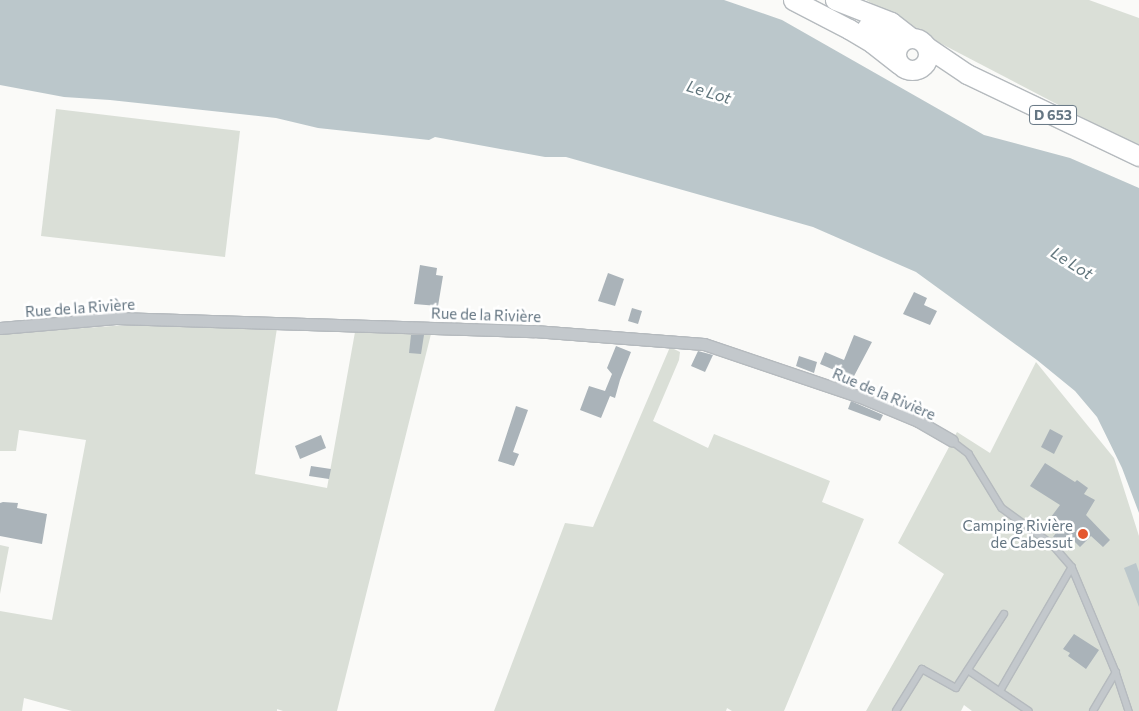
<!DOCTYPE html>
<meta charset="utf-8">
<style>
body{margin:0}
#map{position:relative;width:1139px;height:711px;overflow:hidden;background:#fafaf8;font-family:Commissioner,sans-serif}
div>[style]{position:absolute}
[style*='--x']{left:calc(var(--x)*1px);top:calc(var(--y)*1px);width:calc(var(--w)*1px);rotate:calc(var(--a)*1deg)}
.green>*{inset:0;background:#dadfd7}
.water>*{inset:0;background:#bbc7cb}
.building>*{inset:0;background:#aab3b9}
.roads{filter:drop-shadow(1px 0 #b5babe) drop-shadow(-1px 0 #b5babe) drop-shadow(0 1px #b5babe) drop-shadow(0 -1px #b5babe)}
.lane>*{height:5.5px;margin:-2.75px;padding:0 2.75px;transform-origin:2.75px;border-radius:2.75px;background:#c3c8cc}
.street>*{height:11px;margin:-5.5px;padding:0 5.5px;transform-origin:5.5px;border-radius:5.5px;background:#c3c8cc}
.primary>*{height:19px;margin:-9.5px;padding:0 9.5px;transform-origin:9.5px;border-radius:9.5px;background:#fff}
.primary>.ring{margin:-9.5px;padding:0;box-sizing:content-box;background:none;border:19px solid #fff;border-radius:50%}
.dots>*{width:14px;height:14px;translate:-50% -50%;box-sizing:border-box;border:2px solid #fff;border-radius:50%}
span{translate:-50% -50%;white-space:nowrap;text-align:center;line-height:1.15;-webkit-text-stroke:5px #fff;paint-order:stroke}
.shield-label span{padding:1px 4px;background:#fff;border:1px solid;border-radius:4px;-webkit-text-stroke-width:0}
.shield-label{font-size:14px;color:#657683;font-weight:700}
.street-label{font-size:15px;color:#657683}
.poi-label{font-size:15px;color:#657683}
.right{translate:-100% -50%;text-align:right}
.water-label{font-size:16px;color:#60757c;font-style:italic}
</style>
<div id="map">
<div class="green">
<div style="clip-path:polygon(866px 0,1089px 0,1139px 18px,1139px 147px,936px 41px)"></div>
<div style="clip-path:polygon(56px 109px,240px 131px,225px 257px,41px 236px)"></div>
<div style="clip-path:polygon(127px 325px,277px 328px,255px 474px,327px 488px,355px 332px,431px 334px,337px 711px,283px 711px,277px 709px,277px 711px,72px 711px,24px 698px,22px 711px,0 711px,0 611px,52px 620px,86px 440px,19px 430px,16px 451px,0 451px,0 334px)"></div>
<div style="clip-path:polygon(670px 347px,680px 352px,679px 360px,653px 421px,708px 448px,714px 434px,830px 481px,822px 502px,864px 519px,784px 711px,732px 711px,727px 708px,726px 711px,494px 711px,565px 523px,593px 527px)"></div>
<div style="clip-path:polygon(1036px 362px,1114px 458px,1139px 536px,1139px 711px,972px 711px,964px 705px,961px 711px,866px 711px,944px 574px,898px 543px,957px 432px,990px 453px)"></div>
<div style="clip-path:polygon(0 545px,9px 547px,0 594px)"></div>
</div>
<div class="water">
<div style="clip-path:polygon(0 0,724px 0,782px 20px,984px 135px,1070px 158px,1139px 188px,1139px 513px,1122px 468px,1097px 417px,1075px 391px,1037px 360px,916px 272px,813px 227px,566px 157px,545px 157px,435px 137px,429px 140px,318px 128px,276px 118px,110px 100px,64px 97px,0 85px)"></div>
<div style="clip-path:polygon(1136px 563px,1139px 572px,1139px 607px,1124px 568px)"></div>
</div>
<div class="building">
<div style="clip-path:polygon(420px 265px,437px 268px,436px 275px,443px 276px,438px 306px,414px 304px)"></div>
<div style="clip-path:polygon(608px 273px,624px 279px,615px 306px,598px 301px)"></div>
<div style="clip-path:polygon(914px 292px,927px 298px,924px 305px,937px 311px,930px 325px,903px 314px)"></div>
<div style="clip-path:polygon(632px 308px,642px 311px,638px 324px,628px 321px)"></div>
<div style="clip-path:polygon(411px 335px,424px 335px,421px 354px,409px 353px)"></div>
<div style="clip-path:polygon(854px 335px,872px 342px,853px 378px,820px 364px,825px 352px,844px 360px)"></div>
<div style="clip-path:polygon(616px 346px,631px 352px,620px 380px,615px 398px,610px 396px,601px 418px,580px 410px,589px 386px,605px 391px,612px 374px,607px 368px)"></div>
<div style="clip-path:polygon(698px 351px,713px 355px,705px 372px,691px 366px)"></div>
<div style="clip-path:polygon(799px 356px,817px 362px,814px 373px,796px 366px)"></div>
<div style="clip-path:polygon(851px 401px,883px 415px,880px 421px,848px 409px)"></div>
<div style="clip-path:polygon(516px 406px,528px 410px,513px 452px,519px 454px,514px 466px,498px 461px)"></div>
<div style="clip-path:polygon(1050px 429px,1063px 436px,1054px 454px,1041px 447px)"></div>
<div style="clip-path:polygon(321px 435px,326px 448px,300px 459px,295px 446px)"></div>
<div style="clip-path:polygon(1045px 463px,1075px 482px,1077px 480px,1088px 488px,1084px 494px,1095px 500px,1086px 515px,1110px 540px,1103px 547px,1091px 536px,1080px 547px,1070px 537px,1064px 545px,1053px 537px,1056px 533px,1045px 525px,1060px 505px,1030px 486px)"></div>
<div style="clip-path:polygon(311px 466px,331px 469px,329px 479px,309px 476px)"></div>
<div style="clip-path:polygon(3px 502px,18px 503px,17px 508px,47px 514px,42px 544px,0 536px,0 503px)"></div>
<div style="clip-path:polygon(1074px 634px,1099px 650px,1086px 669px,1068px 656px,1070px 653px,1063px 649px)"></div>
</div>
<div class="roads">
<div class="lane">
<div style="--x:952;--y:441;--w:21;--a:37"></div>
<div style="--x:969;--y:454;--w:63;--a:58.6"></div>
<div style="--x:1002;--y:508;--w:63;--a:36"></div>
<div style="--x:1053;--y:545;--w:29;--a:49"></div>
<div style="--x:1072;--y:567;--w:114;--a:67.3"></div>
<div style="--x:1116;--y:672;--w:41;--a:71.6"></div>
<div style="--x:968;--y:670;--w:73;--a:33.9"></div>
<div style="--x:1000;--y:691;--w:143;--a:-59.9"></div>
<div style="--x:896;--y:711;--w:49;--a:-58.2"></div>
<div style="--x:922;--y:669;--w:39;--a:29"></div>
<div style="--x:956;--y:688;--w:88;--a:-57"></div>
<div style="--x:1093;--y:711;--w:45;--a:-59.5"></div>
</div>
<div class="street">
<div style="--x:0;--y:328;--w:116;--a:-4.9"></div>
<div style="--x:116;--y:318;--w:418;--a:1.8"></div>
<div style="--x:534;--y:331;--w:170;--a:4.4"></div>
<div style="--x:704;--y:344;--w:163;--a:18.7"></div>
<div style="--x:858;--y:396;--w:65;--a:22.6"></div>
<div style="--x:918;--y:421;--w:39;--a:30"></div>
</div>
<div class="primary">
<div style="--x:793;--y:0;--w:63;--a:27.4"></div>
<div style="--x:849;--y:29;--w:27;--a:31"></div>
<div style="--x:872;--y:43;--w:34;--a:38"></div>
<div style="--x:835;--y:0;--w:60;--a:21.4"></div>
<div style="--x:891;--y:22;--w:24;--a:38"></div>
<div style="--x:867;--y:27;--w:36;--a:27"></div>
<div class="ring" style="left:896px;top:38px;width:13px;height:13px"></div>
<div style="--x:927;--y:47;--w:48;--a:34"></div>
<div style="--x:967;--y:74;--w:191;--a:25.5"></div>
</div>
</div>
<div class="dots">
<div style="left:1083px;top:534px;background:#e4572e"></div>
</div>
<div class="shield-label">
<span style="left:1053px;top:115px">D 653</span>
</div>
<div class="street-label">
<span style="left:80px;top:308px;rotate:-4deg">Rue de la Rivière</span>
<span style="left:486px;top:315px;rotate:2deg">Rue de la Rivière</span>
<span style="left:884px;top:394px;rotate:23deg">Rue de la Rivière</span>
</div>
<div class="poi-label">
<span class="right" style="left:1073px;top:534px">Camping Rivière<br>de Cabessut</span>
</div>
<div class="water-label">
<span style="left:709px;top:92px;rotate:17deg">Le Lot</span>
<span style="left:1072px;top:263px;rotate:32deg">Le Lot</span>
</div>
</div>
